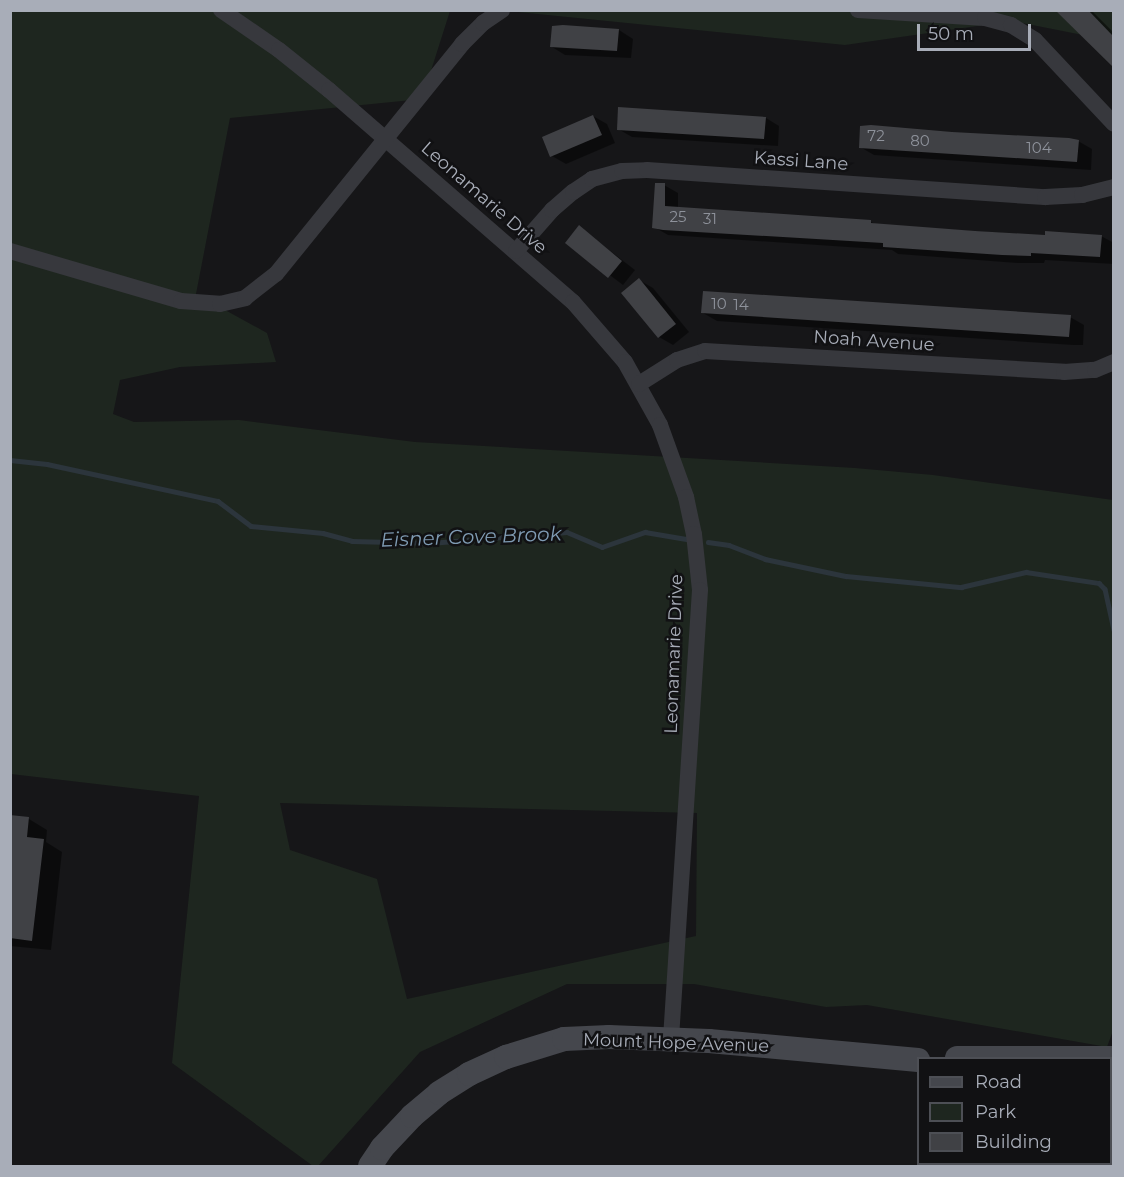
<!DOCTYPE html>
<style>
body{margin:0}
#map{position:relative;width:1124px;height:1177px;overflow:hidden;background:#161618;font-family:Montserrat,sans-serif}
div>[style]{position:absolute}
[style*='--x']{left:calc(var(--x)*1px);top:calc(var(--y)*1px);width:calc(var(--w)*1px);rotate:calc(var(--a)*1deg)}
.green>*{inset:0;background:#1e261f}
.shadow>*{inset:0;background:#0007}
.stream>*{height:4.5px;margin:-2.25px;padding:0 2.25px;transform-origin:2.25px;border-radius:2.25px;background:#2c353c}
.building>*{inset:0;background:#404145}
.street>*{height:16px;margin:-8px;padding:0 8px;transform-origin:8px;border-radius:8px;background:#37383d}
.secondary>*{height:24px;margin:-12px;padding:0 12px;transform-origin:12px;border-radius:12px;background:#45474d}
span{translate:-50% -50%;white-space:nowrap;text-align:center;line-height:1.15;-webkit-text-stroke:5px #111113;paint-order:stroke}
.number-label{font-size:15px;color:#8e929b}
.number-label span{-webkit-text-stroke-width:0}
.street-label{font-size:18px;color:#a8adb8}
.water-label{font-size:20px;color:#7f9bb3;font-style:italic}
.frame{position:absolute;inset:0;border:12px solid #a8adb8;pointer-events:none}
.legend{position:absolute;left:917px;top:1057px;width:195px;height:108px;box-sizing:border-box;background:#111113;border:2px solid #4d4f55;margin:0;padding:8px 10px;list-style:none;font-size:18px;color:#a8adb8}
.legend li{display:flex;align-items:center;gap:12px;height:30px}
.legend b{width:30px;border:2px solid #4d4f55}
.scale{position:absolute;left:917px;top:24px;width:114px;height:27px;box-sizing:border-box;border:3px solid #a8adb8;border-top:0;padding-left:8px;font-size:18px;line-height:21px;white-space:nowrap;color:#a8adb8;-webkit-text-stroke:4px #111113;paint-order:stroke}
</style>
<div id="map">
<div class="green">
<div style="clip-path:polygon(evenodd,11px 11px,450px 11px,422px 99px,230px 118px,196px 294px,267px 333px,276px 362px,180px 367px,120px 380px,113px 414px,134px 422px,239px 420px,415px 442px,855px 468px,933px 475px,1113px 500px,1114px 1028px,1107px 1047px,867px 1005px,826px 1007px,694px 984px,567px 984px,420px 1052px,318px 1166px,313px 1166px,172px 1063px,199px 796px,11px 774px,11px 11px,280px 803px,697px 813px,696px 936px,407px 999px,377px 879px,290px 850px,280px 803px)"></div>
<div style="clip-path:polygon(507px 11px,1113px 11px,1113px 41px,1012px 21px,845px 45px)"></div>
</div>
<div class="shadow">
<div style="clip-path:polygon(1057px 10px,1091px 10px,1114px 33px,1114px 67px)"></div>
<div style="clip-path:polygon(619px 30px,633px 39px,631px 58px,565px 55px,552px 47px)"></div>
<div style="clip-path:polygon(593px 116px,607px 124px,615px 143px,566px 164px,552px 156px)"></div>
<div style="clip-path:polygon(766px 118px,779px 126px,778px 146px,632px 137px,618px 129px)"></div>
<div style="clip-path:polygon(1078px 141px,1092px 149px,1091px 170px,874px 155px,860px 147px)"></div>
<div style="clip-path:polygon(664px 185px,678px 193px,678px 209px,871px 222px,877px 225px,1047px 236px,1101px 236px,1114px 243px,1114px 264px,1045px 260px,1044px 263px,1017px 263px,898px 254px,892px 250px,668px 235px,654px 227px)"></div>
<div style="clip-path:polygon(579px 227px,635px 270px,623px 285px,567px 243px)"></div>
<div style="clip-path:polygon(639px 280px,653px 288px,689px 332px,673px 345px,659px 337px)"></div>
<div style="clip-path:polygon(703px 313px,1070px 317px,1084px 325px,1083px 345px,1073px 345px,717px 321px)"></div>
<div style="clip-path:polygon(10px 817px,29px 819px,47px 830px,46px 842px,62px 852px,51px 950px,10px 946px)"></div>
</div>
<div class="stream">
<div style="--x:10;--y:460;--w:37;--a:6"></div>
<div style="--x:47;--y:464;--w:175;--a:12.2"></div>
<div style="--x:218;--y:501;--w:41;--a:37.1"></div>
<div style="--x:251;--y:526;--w:72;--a:5.6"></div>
<div style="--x:323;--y:533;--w:30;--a:15"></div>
<div style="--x:352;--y:541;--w:78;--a:1.5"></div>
<div style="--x:430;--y:543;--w:137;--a:-4.6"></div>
<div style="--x:567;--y:532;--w:38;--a:23"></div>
<div style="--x:602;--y:547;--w:46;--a:-19.2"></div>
<div style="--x:645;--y:532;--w:43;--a:9.5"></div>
<div style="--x:708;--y:542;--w:21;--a:8"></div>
<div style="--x:729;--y:545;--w:39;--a:21"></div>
<div style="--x:765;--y:559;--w:83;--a:11.9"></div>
<div style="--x:846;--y:576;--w:116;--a:5.5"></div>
<div style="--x:961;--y:587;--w:67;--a:-13"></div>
<div style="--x:1026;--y:572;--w:74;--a:8.6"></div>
<div style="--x:1099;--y:583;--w:8;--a:45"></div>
<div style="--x:1105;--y:589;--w:42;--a:77.6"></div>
</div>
<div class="building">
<div style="clip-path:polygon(1055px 10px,1088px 10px,1113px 36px,1113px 67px)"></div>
<div style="clip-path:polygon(563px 25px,619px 29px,617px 51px,550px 47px,552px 26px)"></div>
<div style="clip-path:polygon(618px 107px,766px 117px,764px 139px,617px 130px)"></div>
<div style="clip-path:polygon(593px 115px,602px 135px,550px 157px,542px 137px)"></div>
<div style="clip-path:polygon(871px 125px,952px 132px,1069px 138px,1079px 140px,1077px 162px,859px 148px,860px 126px)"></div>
<div style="clip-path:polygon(655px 183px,665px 183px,665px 206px,871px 220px,871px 223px,975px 231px,1045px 235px,1045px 231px,1102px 235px,1100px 257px,1031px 253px,1031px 256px,1002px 255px,883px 247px,883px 243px,663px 230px,652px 228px)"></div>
<div style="clip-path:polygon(579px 225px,622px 261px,608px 278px,565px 243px)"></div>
<div style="clip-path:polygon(639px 278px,676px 324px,658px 338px,621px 293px)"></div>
<div style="clip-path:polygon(703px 291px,1071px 315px,1069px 337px,701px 313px)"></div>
<div style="clip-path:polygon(10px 815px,29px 817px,27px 837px,44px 839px,32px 941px,10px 938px)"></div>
</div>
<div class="street">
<div style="--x:221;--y:10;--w:70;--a:34.6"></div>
<div style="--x:279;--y:50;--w:64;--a:38.7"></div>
<div style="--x:329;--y:90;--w:323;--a:41"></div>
<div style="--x:573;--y:302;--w:79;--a:49.1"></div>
<div style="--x:625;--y:362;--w:72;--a:60.9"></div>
<div style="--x:660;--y:425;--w:77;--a:70.1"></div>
<div style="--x:686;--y:497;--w:38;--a:78"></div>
<div style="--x:694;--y:534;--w:56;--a:83.9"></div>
<div style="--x:700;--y:590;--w:450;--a:93.7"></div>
<div style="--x:858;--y:10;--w:127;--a:3.6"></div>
<div style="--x:985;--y:18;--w:27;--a:15"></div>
<div style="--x:1011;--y:25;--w:28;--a:32"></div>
<div style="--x:1035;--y:40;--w:115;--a:46.8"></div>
<div style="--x:10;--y:251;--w:178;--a:16.3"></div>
<div style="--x:181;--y:301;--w:39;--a:4"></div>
<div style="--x:220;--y:304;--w:26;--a:-13"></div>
<div style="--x:245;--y:298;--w:39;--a:-38"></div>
<div style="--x:276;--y:274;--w:296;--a:-51"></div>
<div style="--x:462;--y:44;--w:30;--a:-45"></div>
<div style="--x:483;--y:23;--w:23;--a:-34"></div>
<div style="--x:516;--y:251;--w:55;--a:-48.7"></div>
<div style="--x:552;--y:210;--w:28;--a:-41"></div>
<div style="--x:573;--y:192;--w:23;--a:-34"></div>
<div style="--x:592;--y:179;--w:31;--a:-15"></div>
<div style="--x:622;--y:171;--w:25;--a:-2"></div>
<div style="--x:647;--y:170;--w:399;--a:3.9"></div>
<div style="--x:1045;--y:197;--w:37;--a:-3"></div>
<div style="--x:1082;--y:195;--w:33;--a:-14"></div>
<div style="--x:639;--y:384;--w:45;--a:-32.3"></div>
<div style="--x:677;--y:360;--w:29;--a:-18"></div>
<div style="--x:705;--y:351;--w:360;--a:3.3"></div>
<div style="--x:1064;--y:372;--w:31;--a:-4"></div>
<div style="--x:1095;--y:370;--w:21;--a:-23"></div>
</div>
<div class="secondary">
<div style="--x:957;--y:1058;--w:157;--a:0"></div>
<div style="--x:1110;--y:1093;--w:4;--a:14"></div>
<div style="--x:370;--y:1166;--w:22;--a:-56"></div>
<div style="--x:382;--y:1148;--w:44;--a:-46.8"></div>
<div style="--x:412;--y:1116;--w:35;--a:-40"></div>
<div style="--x:439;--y:1093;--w:36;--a:-32"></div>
<div style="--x:469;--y:1074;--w:41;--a:-24.7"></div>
<div style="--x:506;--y:1057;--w:61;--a:-17.2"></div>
<div style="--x:564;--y:1039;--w:45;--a:-2.5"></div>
<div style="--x:609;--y:1037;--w:100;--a:2.3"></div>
<div style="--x:709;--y:1041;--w:210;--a:5.2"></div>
</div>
<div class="number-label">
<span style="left:876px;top:136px">72</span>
<span style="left:920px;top:141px">80</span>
<span style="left:1039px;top:148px">104</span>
<span style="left:678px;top:217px">25</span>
<span style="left:710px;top:219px">31</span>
<span style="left:719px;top:304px">10</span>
<span style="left:741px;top:305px">14</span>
</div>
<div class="street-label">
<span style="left:801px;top:161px;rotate:4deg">Kassi Lane</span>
<span style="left:484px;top:198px;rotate:41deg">Leonamarie Drive</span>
<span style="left:874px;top:341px;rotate:4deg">Noah Avenue</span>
<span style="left:674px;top:654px;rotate:-88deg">Leonamarie Drive</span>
<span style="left:676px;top:1043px;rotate:2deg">Mount Hope Avenue</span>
</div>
<div class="water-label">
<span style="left:471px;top:537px;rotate:-2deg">Eisner Cove Brook</span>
</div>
<div class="frame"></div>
<ul class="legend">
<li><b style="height:8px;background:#45474d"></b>Road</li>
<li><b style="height:16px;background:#1e261f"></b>Park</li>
<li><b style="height:16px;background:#404145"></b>Building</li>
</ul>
<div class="scale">50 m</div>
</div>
